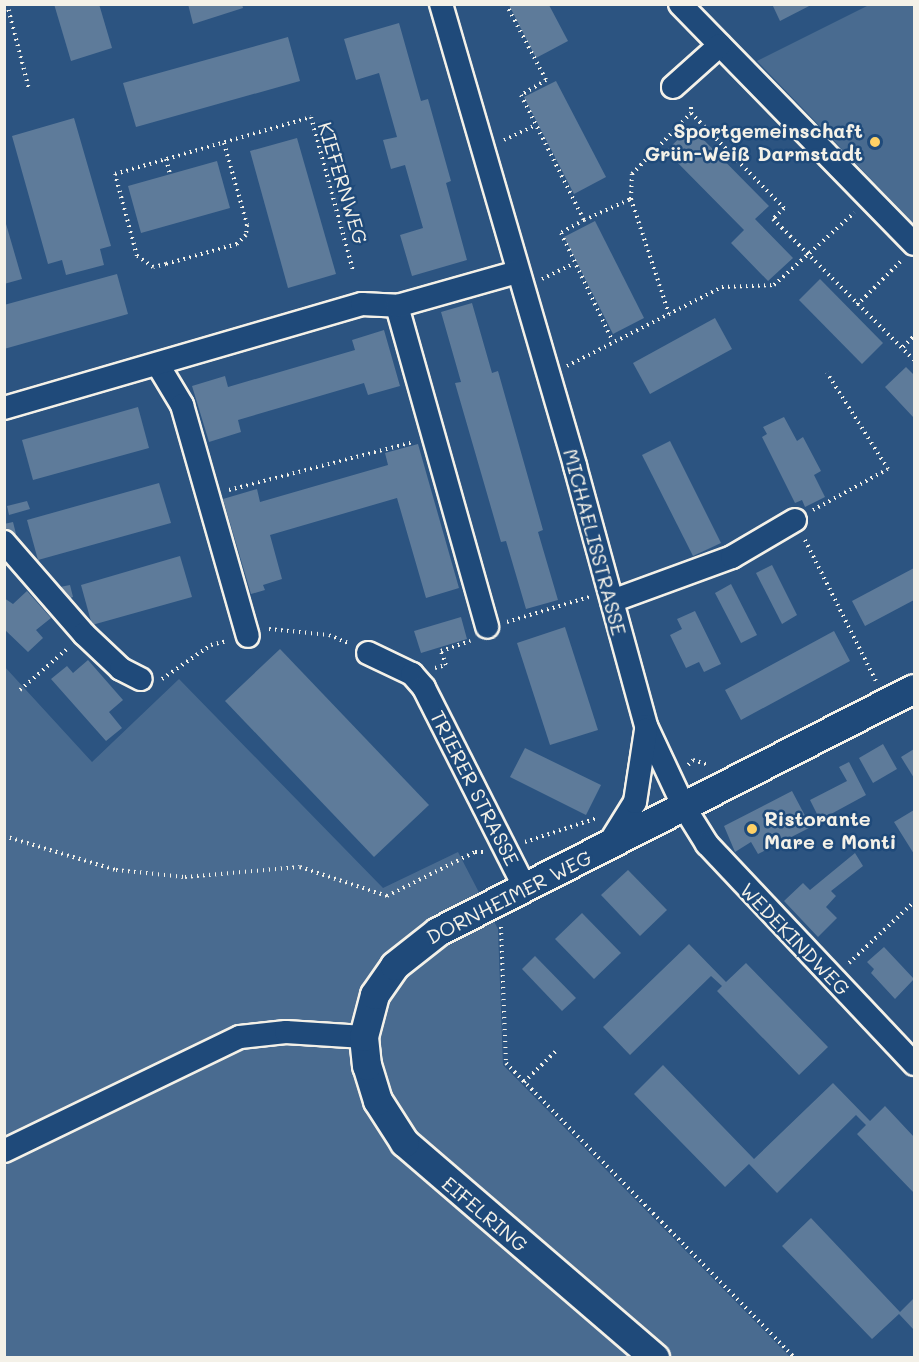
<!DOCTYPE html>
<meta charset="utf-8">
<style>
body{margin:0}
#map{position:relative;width:919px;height:1362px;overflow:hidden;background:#2c5481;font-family:Mali,sans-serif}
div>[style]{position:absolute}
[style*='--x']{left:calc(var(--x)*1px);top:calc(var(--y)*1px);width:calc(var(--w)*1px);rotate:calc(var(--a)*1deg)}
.green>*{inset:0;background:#496b90}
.building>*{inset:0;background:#5e7b9a}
.path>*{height:4px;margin-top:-2px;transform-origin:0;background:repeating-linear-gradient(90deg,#f4f1e8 0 1.5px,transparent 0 6px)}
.roads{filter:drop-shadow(2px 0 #f4f1e8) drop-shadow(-2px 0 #f4f1e8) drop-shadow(0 2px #f4f1e8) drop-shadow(0 -2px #f4f1e8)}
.minor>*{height:22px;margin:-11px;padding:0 11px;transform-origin:11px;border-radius:11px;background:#1f4a7a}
.major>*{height:28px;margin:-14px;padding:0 14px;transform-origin:14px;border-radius:14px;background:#1f4a7a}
.dots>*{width:16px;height:16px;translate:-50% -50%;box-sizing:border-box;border:3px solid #1f4a7a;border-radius:50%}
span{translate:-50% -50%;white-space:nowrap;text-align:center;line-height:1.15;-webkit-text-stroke:5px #1f4a7a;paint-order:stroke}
.poi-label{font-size:20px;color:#f4f1e8;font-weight:700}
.right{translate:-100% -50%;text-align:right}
.left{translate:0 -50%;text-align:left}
.street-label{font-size:20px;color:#f4f1e8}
.frame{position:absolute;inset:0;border:6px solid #f4f1e8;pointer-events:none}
</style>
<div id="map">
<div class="green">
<div style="clip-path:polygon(869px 5px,914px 5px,914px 224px,757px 61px)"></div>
<div style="clip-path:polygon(4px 666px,92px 762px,179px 679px,383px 888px,458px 852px,498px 929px,503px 1065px,790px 1357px,5px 1357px)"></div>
</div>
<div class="building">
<div style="clip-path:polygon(54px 4px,99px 4px,112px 48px,71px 61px)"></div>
<div style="clip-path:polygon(188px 4px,242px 4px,243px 8px,193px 24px)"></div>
<div style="clip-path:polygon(772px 4px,813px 4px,780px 21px)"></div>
<div style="clip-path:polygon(509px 5px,549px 5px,568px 41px,536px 58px)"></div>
<div style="clip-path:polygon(399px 23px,421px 101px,428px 99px,451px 181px,446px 183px,467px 260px,412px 276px,400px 235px,423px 228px,405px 165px,391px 169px,383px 140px,397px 137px,379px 73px,356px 80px,344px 39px)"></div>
<div style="clip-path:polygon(288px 37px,300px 81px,136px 127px,123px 83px)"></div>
<div style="clip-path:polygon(556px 81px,606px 177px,574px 194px,524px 97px)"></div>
<div style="clip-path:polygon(74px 118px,111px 246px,100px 249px,104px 265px,66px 275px,62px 260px,48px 264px,12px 136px)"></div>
<div style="clip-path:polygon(691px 127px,769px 206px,755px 219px,793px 258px,768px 281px,731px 243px,744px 230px,666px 151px)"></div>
<div style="clip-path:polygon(297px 138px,336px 274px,288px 288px,250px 151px)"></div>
<div style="clip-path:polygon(217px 161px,230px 208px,141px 233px,128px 186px)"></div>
<div style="clip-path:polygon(4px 217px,22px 279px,4px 284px)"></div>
<div style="clip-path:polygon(595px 221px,644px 318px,613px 334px,564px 237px)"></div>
<div style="clip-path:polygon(117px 274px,128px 314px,4px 349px,4px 305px)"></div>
<div style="clip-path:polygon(820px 279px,883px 343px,862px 364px,799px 300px)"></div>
<div style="clip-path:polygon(472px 303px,492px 373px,498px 371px,543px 530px,538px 532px,558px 600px,526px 609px,506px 541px,501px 542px,455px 383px,461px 382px,441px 312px)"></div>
<div style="clip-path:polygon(715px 318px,732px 349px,650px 394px,633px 363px)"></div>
<div style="clip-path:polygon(384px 330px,400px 386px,368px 395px,364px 383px,238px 420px,241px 432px,209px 442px,192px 386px,225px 376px,228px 387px,355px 350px,352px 340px)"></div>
<div style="clip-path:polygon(906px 367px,914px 375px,914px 418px,885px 387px)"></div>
<div style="clip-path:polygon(138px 407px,149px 448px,33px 480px,22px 440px)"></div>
<div style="clip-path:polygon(784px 417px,797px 441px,803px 437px,821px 471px,814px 475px,825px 497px,805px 507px,802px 500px,795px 503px,762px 437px,767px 434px,763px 427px)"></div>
<div style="clip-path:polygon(670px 441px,721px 543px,693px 556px,642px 455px)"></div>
<div style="clip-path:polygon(418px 444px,459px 588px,426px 598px,397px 498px,270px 535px,282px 579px,263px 585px,265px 590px,251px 594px,223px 499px,257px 489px,260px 502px,388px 465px,385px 453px)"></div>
<div style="clip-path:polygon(159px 483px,171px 523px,38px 560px,27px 520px)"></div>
<div style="clip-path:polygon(27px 501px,30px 509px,9px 515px,7px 506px)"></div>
<div style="clip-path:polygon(13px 522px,16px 534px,8px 536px,4px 524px)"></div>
<div style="clip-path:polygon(180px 556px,192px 597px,92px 625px,81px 585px)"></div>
<div style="clip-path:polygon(772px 565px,797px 615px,782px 624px,756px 573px)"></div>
<div style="clip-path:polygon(914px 568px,914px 600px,865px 626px,852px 601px)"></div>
<div style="clip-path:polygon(731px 584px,757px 635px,741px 643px,715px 593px)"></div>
<div style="clip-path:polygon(70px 585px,73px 597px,64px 600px,60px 587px)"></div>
<div style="clip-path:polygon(27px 591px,51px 618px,36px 630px,43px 638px,28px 652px,4px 629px,4px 598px,13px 604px)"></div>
<div style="clip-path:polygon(695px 611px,721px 664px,704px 672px,699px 662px,686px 668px,670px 635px,682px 629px,677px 619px)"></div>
<div style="clip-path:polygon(461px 617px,467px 639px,421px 653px,414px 631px)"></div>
<div style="clip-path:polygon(565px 627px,598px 730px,550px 745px,517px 643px)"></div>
<div style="clip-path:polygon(834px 631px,850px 661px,741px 720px,725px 690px)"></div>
<div style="clip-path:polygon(280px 649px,429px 805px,374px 857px,225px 701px)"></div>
<div style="clip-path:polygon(88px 660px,123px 700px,109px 712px,122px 728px,106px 741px,51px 679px,67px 666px,73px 673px)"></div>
<div style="clip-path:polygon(883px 744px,897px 769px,873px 783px,859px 758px)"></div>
<div style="clip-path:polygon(525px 748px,601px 785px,586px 815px,510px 777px)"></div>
<div style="clip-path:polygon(914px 749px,914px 778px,901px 757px)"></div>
<div style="clip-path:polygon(849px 762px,866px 795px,820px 820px,810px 800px,847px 781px,839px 767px)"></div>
<div style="clip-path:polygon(792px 791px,811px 827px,758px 854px,751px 842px,735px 852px,724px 826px)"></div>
<div style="clip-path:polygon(914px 810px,914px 854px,894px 822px)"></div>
<div style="clip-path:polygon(855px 853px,863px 866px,831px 891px,836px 896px,826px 907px,837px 918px,818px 937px,784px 901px,803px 883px,810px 890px)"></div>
<div style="clip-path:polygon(628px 870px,667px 910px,640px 936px,601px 895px)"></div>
<div style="clip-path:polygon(582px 913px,621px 953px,594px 979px,555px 939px)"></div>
<div style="clip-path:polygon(689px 944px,726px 982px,746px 963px,828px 1047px,799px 1075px,717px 991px,722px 986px,711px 976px,630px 1055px,603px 1027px)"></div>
<div style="clip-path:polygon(884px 947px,914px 979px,895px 999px,871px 973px,874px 969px,867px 962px)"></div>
<div style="clip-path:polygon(535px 956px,576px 998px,562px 1011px,522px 969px)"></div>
<div style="clip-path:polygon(663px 1065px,754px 1159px,833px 1083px,870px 1121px,885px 1106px,914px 1137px,914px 1193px,857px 1134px,866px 1125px,856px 1115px,777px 1193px,749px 1164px,725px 1187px,634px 1094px)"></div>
<div style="clip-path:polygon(811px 1218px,900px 1312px,914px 1298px,914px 1330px,899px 1314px,872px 1339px,782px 1246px)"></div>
</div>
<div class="path">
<div style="--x:7;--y:4;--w:88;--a:75.5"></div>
<div style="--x:506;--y:4;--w:86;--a:62.2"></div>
<div style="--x:546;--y:80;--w:29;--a:149"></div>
<div style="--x:521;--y:95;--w:140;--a:63.3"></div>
<div style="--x:584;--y:220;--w:26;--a:151"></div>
<div style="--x:561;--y:233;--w:119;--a:64.5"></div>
<div style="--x:691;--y:107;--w:6;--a:90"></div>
<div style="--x:691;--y:113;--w:133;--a:45.6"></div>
<div style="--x:784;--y:208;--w:16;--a:135"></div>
<div style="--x:773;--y:219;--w:199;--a:45"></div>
<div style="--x:504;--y:140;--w:35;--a:-25"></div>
<div style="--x:224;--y:143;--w:85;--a:74.3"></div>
<div style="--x:247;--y:225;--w:10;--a:96"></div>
<div style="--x:246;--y:235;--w:13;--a:135"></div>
<div style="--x:237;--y:244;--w:74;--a:164.3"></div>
<div style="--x:166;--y:264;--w:13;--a:167"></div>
<div style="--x:153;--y:267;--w:19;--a:-145"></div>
<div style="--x:137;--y:256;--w:85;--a:-105"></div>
<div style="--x:115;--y:174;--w:204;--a:-16.2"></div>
<div style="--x:311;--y:117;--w:160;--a:74.7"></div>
<div style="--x:166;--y:159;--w:16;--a:75"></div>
<div style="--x:631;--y:199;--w:121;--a:71.7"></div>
<div style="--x:584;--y:220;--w:51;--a:-24.1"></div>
<div style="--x:631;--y:199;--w:25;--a:-88"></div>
<div style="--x:632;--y:174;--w:85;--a:-46"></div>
<div style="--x:542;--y:279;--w:34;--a:-26"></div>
<div style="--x:857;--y:305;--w:62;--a:-45"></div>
<div style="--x:903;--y:347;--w:16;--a:-45"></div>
<div style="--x:567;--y:366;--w:174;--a:-27"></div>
<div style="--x:722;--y:287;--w:52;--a:-2.2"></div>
<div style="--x:774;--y:285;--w:108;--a:-42"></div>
<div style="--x:229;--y:490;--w:190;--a:-14.6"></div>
<div style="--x:813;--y:510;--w:85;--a:-28.7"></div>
<div style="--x:888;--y:469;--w:114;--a:-122.4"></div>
<div style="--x:805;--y:540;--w:158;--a:63.3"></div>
<div style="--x:507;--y:622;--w:86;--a:-17"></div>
<div style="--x:269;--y:629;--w:60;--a:5.7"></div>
<div style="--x:329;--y:635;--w:21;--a:23"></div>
<div style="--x:435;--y:668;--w:11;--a:-15"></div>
<div style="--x:446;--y:665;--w:15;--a:-110"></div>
<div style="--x:441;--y:651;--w:31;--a:-19"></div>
<div style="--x:162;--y:679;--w:60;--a:-34.8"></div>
<div style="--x:211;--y:645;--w:16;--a:-14"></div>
<div style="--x:20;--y:690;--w:62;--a:-41.1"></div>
<div style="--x:688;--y:765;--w:7;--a:-45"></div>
<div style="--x:693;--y:760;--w:16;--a:18"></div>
<div style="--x:4;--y:836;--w:117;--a:16.9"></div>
<div style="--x:116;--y:870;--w:69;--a:5.8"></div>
<div style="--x:185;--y:877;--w:115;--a:-5"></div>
<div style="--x:300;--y:867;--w:92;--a:18.4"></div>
<div style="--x:387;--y:896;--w:98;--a:-26.6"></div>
<div style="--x:475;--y:852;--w:9;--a:0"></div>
<div style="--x:525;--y:842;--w:76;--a:-18.4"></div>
<div style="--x:501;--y:927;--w:136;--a:87.9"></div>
<div style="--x:506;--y:1063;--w:413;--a:45.6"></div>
<div style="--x:849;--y:963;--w:89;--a:-43.2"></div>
<div style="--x:524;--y:1082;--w:46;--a:-44.1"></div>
</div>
<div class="roads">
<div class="minor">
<div style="--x:441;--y:4;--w:481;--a:73.8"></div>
<div style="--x:575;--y:466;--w:270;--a:74.7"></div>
<div style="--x:646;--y:726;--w:89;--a:64.9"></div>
<div style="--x:684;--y:807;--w:44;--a:58.1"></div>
<div style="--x:707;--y:844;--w:302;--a:46.7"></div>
<div style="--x:680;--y:4;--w:335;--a:45.7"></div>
<div style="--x:673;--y:87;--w:63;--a:-41.8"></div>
<div style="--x:397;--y:306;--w:333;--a:74.3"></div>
<div style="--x:158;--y:365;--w:47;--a:59"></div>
<div style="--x:182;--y:405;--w:240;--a:74.1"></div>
<div style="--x:4;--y:408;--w:373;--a:-16.2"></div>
<div style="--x:362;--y:304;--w:35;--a:3"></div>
<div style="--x:397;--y:306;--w:125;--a:-15.8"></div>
<div style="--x:4;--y:542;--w:122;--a:49"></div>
<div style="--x:84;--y:634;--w:51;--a:43.4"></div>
<div style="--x:121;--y:669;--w:22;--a:27"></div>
<div style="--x:612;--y:601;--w:128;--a:-20.1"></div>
<div style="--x:732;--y:557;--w:73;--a:-30.4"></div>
<div style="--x:368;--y:653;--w:49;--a:25.5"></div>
<div style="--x:412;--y:674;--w:18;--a:49"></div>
<div style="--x:424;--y:688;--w:224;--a:63.2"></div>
<div style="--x:610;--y:842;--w:47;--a:-58"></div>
<div style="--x:635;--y:802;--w:73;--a:-81.3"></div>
<div style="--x:4;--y:1151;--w:262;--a:-25.8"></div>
<div style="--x:240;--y:1037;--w:46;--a:-6.2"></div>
<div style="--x:286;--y:1032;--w:78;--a:3.7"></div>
</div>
<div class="major">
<div style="--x:655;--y:1358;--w:330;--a:-139.3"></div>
<div style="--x:405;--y:1143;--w:50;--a:-122.7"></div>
<div style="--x:378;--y:1101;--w:37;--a:-107"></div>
<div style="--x:367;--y:1066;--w:29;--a:-96"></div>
<div style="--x:364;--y:1037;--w:43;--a:-75.3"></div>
<div style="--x:375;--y:995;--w:35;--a:-55"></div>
<div style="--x:395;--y:966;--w:55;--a:-38.3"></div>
<div style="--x:438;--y:932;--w:534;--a:-27.04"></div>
</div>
</div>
<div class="dots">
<div style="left:875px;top:142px;background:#ffd166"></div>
<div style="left:752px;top:829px;background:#ffd166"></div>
</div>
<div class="poi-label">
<span class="right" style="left:863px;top:142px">Sportgemeinschaft<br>Grün-Weiß Darmstadt</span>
<span class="left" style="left:764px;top:830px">Ristorante<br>Mare e Monti</span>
</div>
<div class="street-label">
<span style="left:343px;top:183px;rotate:73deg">KIEFERNWEG</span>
<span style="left:595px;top:542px;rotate:75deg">MICHAELISSTRASSE</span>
<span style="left:475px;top:788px;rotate:63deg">TRIERER STRASSE</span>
<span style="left:509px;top:897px;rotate:-27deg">DORNHEIMER WEG</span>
<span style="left:795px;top:939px;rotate:46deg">WEDEKINDWEG</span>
<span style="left:485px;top:1214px;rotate:40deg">EIFELRING</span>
</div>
<div class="frame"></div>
</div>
